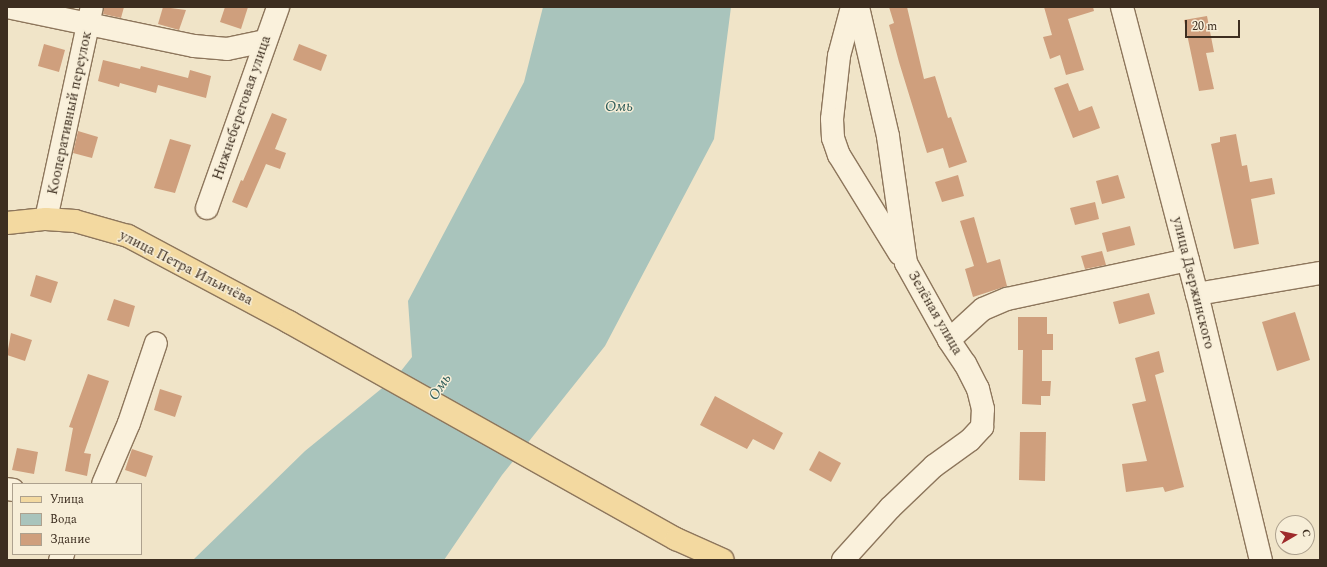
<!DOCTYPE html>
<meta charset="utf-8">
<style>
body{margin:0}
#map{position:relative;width:1327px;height:567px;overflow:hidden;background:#f0e4c8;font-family:Spectral,serif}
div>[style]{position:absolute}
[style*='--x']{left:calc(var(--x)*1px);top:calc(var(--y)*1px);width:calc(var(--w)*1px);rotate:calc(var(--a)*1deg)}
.water>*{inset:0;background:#a9c4bc}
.building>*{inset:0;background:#cf9f7d}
.roads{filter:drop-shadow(1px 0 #8d765c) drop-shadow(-1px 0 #8d765c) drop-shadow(0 1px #8d765c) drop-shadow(0 -1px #8d765c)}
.minor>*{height:22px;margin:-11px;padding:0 11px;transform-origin:11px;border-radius:11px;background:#faf1dc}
.major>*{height:22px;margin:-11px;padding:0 11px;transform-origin:11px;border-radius:11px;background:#f3d9a0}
span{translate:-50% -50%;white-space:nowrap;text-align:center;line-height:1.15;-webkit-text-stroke:3px #f7eed8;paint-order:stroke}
.street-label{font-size:14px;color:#3d2e20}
.water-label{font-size:15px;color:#2f5d5a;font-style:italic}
.frame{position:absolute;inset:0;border:8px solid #3d2e20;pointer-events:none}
.legend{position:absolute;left:12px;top:483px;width:130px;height:72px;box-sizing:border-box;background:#f7eed8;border:1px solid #ada18e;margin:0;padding:5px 7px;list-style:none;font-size:12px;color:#3d2e20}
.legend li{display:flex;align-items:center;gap:8px;height:20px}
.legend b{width:20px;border:1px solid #ada18e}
.north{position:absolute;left:1275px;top:515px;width:40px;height:40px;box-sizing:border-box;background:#f7eed8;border:1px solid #ada18e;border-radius:50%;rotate:81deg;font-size:11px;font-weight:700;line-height:16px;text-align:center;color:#3d2e20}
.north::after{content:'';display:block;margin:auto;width:14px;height:18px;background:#9e2a2b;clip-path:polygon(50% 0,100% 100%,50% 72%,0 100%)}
.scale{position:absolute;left:1185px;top:20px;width:55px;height:18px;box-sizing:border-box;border:2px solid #3d2e20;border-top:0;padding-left:5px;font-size:12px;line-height:14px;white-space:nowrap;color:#3d2e20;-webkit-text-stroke:3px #f7eed8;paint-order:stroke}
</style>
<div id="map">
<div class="water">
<div style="clip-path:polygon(543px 7px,731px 7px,714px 139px,605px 346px,502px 475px,444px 560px,193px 560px,305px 451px,397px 376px,412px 357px,408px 301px,524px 82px)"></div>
</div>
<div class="building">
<div style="clip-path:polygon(104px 7px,124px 7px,121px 18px,103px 14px)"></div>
<div style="clip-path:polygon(163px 7px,186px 10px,179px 30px,158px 24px)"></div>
<div style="clip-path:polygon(225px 7px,248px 7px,241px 29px,220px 22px)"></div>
<div style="clip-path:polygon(889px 7px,907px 7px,924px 79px,935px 76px,948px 118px,951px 117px,967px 162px,949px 168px,943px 148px,927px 153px,899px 62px,889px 25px,894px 23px)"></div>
<div style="clip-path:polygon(1044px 7px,1093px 7px,1094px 11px,1068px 19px,1084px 70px,1066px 75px,1060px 55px,1050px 59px,1043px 37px,1052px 35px)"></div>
<div style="clip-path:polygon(1207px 16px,1214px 52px,1206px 53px,1214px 89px,1199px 91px,1184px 20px)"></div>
<div style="clip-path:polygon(44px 44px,65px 50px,59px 72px,38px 66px)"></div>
<div style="clip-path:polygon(299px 44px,327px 55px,321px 71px,293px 60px)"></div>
<div style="clip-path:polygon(103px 60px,140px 69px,141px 66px,188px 78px,190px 70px,211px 76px,206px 98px,158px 85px,156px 93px,120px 83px,119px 87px,98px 81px)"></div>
<div style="clip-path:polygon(1068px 83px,1079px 111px,1092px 106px,1100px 128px,1073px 138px,1054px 88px)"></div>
<div style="clip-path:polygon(272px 113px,287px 119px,275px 149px,286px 153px,280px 169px,266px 164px,247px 208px,232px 202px,241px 180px,243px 181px)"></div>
<div style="clip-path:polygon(78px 131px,98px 137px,92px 158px,73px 153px)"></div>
<div style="clip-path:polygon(1236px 134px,1242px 166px,1247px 165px,1250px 182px,1272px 178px,1275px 194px,1251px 199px,1259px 244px,1234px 249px,1211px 144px,1220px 142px,1220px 137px)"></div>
<div style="clip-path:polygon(170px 139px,191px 145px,175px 193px,154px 188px)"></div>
<div style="clip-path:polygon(958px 175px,964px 196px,942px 202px,935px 182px)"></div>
<div style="clip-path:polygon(1118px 175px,1125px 198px,1102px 204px,1096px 181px)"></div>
<div style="clip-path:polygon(1095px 202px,1099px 219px,1075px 225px,1070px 208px)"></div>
<div style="clip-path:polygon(974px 217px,987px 263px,1000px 259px,1007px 286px,973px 297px,965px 269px,974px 266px,960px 221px)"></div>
<div style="clip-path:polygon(1130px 226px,1135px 245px,1107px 252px,1102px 233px)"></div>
<div style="clip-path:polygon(1102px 251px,1106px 265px,1085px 269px,1081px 256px)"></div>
<div style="clip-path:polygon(36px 275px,58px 282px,51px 303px,30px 296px)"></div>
<div style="clip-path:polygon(1149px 293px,1155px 314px,1119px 324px,1113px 302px)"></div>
<div style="clip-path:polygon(114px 299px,135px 306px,129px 327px,107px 320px)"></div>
<div style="clip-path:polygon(1295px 312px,1310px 360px,1277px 371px,1262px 322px)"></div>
<div style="clip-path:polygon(1018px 317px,1047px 317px,1047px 334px,1053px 334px,1053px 350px,1042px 350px,1042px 381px,1051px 381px,1050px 396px,1041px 396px,1041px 405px,1022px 404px,1023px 350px,1018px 350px)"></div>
<div style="clip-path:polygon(11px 333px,32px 340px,25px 361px,7px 355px)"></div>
<div style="clip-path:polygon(1159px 351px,1164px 372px,1155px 375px,1184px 487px,1165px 492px,1163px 487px,1126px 492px,1122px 464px,1147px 461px,1132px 404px,1146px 401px,1135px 358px)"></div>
<div style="clip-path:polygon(88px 374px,109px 381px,84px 453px,91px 454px,87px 476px,65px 471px,73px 428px,69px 427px)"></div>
<div style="clip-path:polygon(160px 389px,182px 396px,175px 417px,154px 410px)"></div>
<div style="clip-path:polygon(715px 396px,783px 433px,774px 450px,753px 439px,747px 449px,700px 425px)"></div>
<div style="clip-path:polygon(1020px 432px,1046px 432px,1045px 481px,1019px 480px)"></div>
<div style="clip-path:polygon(17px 448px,38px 452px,34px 474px,12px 470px)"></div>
<div style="clip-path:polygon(132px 449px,153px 456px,146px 477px,125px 470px)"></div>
<div style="clip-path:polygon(819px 451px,841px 463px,831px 482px,809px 470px)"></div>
</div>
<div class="roads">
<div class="minor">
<div style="--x:7;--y:7;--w:191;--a:11.8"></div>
<div style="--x:194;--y:46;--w:33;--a:5"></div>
<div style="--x:227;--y:49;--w:39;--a:-12"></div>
<div style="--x:852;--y:7;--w:51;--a:104.9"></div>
<div style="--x:839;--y:56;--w:63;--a:96.3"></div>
<div style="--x:832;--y:119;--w:19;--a:87"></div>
<div style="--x:833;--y:138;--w:18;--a:71"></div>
<div style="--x:839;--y:155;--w:116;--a:58.4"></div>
<div style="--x:1122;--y:7;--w:297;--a:75.4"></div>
<div style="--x:1197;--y:294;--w:274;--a:76.5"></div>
<div style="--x:207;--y:208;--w:213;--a:-70.5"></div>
<div style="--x:46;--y:219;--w:217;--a:-77.8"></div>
<div style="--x:1197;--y:294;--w:125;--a:-9.7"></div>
<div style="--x:949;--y:340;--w:46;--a:-42.4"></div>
<div style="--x:983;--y:309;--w:26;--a:-23"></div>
<div style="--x:1007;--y:299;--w:185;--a:-12.2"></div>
<div style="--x:103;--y:484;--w:66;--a:-66.9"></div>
<div style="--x:129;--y:423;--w:84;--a:-71.4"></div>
<div style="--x:7;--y:489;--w:6;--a:9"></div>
<div style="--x:60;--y:560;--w:7;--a:-63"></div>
<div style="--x:843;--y:560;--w:70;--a:-47.9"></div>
<div style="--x:890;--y:508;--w:61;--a:-43.7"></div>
<div style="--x:934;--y:466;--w:44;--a:-35.8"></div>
<div style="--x:970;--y:440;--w:18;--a:-47"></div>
<div style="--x:982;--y:427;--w:18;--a:-87"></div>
<div style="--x:983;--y:409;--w:21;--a:-104"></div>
<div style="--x:978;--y:389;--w:28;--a:-117"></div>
<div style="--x:965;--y:364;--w:29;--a:-124"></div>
<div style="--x:949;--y:340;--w:88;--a:-119.2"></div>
<div style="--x:906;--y:263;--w:128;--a:-98.1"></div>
<div style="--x:888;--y:136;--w:132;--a:-103.1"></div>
</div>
<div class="major">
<div style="--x:7;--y:223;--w:39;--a:-6"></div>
<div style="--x:46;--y:219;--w:29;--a:4"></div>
<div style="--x:75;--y:221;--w:55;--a:15.8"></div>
<div style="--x:128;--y:236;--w:183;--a:28.1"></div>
<div style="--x:289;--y:322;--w:444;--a:29.3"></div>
<div style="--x:676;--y:539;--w:51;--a:24.1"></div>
</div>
</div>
<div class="street-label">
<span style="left:242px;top:108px;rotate:-71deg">Нижнебереговая улица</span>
<span style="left:70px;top:113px;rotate:-78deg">Кооперативный переулок</span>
<span style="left:186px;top:268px;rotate:27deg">улица Петра Ильичёва</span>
<span style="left:1193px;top:283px;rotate:76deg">улица Дзержинского</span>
<span style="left:935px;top:313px;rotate:60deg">Зелёная улица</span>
</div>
<div class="water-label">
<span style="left:619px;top:107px">Омь</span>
<span style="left:440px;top:387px;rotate:-56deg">Омь</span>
</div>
<div class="frame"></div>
<ul class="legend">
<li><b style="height:5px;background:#f3d9a0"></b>Улица</li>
<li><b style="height:11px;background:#a9c4bc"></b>Вода</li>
<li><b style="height:11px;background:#cf9f7d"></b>Здание</li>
</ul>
<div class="north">С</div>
<div class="scale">20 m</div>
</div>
